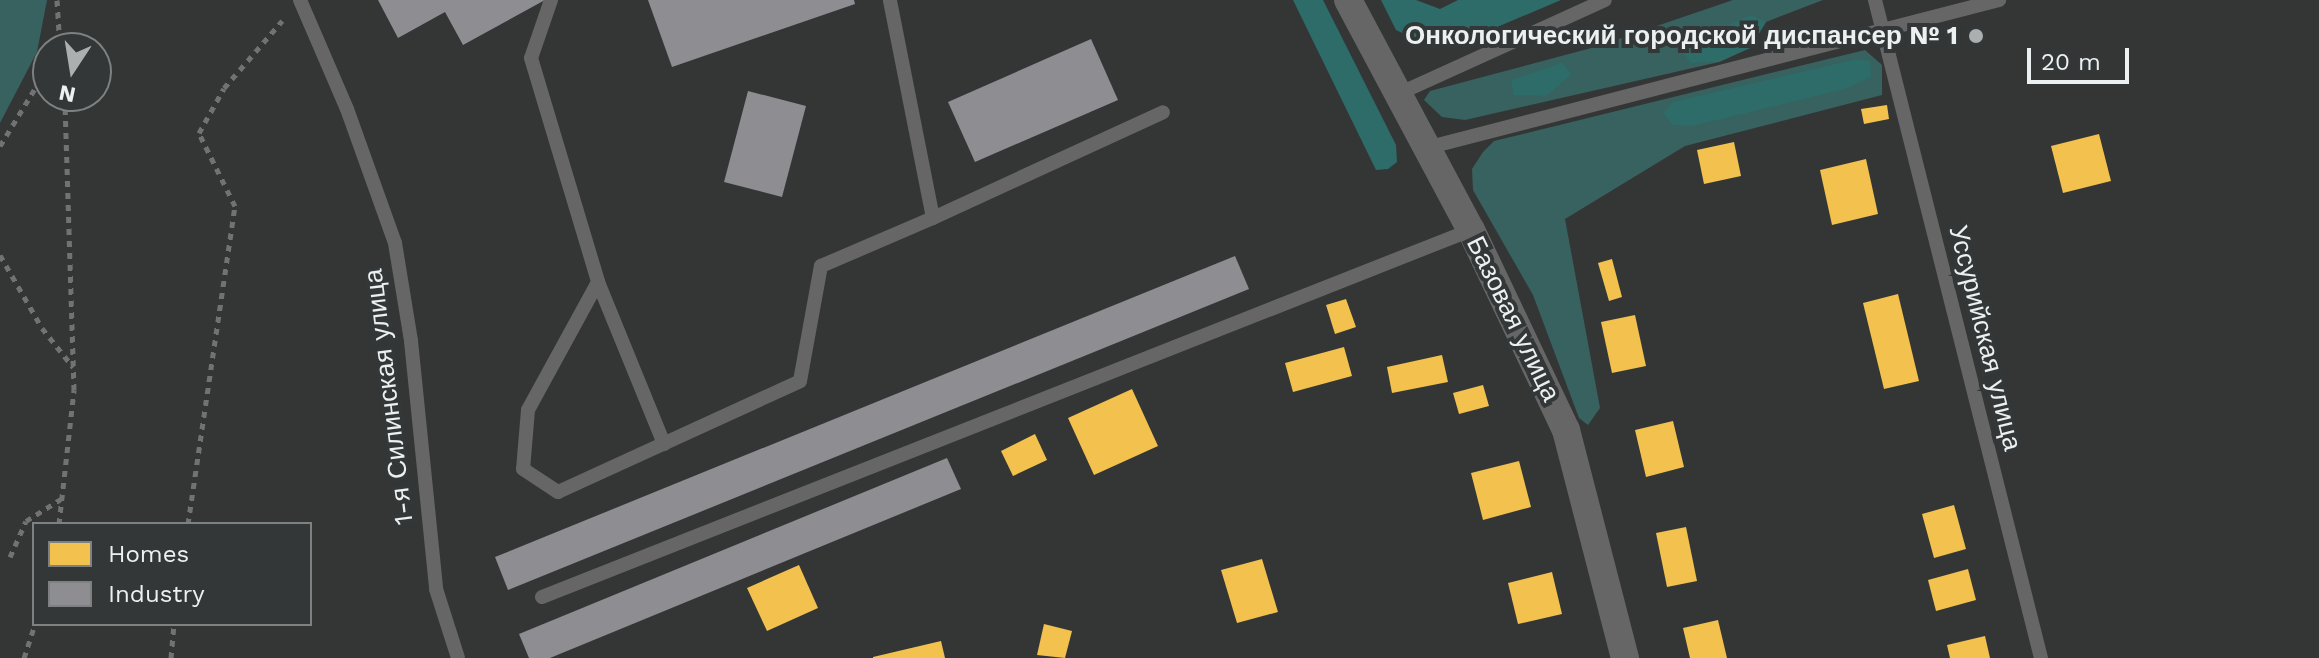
<!DOCTYPE html>
<meta charset="utf-8">
<style>
body{margin:0}
#map{position:relative;width:2319px;height:658px;overflow:hidden;background:#343636;font-family:"Work Sans",sans-serif}
div>[style]{position:absolute}
[style*='--x']{left:calc(var(--x)*1px);top:calc(var(--y)*1px);width:calc(var(--w)*1px);rotate:calc(var(--a)*1deg)}
.green>*{inset:0;background:#376260}
.forest>*{inset:0;background:#2d6c68}
.homes>*{inset:0;background:#f2c14e}
.industry>*{inset:0;background:#8d8d92}
.path>*{height:5px;margin-top:-2.5px;transform-origin:0;background:repeating-linear-gradient(90deg,#717272 0 6px,transparent 0 12px)}
.lane>*{height:14px;margin:-7px;padding:0 7px;transform-origin:7px;border-radius:7px;background:#666}
.street>*{height:28px;margin:-14px;padding:0 14px;transform-origin:14px;border-radius:14px;background:#666}
.dots>*{width:22px;height:22px;translate:-50% -50%;box-sizing:border-box;border:4px solid #333737;border-radius:50%}
span{translate:-50% -50%;white-space:nowrap;text-align:center;line-height:1.15;-webkit-text-stroke:8px #333737;paint-order:stroke}
.poi-label{font-size:26px;color:#edf0f0;font-weight:700}
.right{translate:-100% -50%;text-align:right}
.street-label{font-size:26px;color:#edf0f0}
.legend{position:absolute;left:32px;top:522px;width:280px;height:104px;box-sizing:border-box;background:#333737;border:2px solid #7d8181;margin:0;padding:10px 14px;list-style:none;font-size:24px;color:#edf0f0}
.legend li{display:flex;align-items:center;gap:16px;height:40px}
.legend b{width:40px;border:2px solid #7d8181}
.north{position:absolute;left:32px;top:32px;width:80px;height:80px;box-sizing:border-box;background:#333737;border:2px solid #7d8181;border-radius:50%;rotate:192deg;font-size:22px;font-weight:700;line-height:32px;text-align:center;color:#edf0f0}
.north::after{content:'';display:block;margin:auto;width:28px;height:36px;background:#acafaf;clip-path:polygon(50% 0,100% 100%,50% 72%,0 100%)}
.scale{position:absolute;left:2027px;top:48px;width:102px;height:36px;box-sizing:border-box;border:4px solid #edf0f0;border-top:0;padding-left:10px;font-size:24px;line-height:28px;white-space:nowrap;color:#edf0f0;-webkit-text-stroke:6px #333737;paint-order:stroke}
</style>
<div id="map">
<div class="green">
<div style="clip-path:polygon(0 0,47px 0,37px 52px,0 123px)"></div>
<div style="clip-path:polygon(1733px 0,1823px 0,1766px 22px,1750px 48px,1719px 62px,1465px 120px,1442px 117px,1424px 100px,1430px 91px,1595px 47px)"></div>
<div style="clip-path:polygon(1865px 50px,1882px 65px,1882px 95px,1685px 146px,1565px 219px,1600px 408px,1588px 425px,1579px 418px,1533px 295px,1473px 190px,1472px 169px,1483px 152px,1494px 141px)"></div>
</div>
<div class="forest">
<div style="clip-path:polygon(1293px 0,1323px 0,1396px 145px,1397px 162px,1388px 169px,1376px 170px)"></div>
<div style="clip-path:polygon(1381px 0,1416px 0,1440px 9px,1458px 0,1561px 0,1483px 33px,1428px 45px,1396px 30px)"></div>
<div style="clip-path:polygon(1751px 15px,1766px 22px,1750px 48px,1719px 62px,1691px 63px,1684px 54px,1688px 43px)"></div>
<div style="clip-path:polygon(1857px 59px,1870px 61px,1871px 77px,1845px 89px,1692px 126px,1673px 125px,1663px 113px,1673px 102px)"></div>
<div style="clip-path:polygon(1562px 63px,1572px 74px,1546px 96px,1514px 95px,1511px 80px)"></div>
</div>
<div class="homes">
<div style="clip-path:polygon(1887px 105px,1889px 119px,1864px 124px,1861px 109px)"></div>
<div style="clip-path:polygon(2099px 134px,2111px 181px,2063px 193px,2051px 146px)"></div>
<div style="clip-path:polygon(1734px 142px,1741px 176px,1704px 184px,1697px 150px)"></div>
<div style="clip-path:polygon(1866px 159px,1878px 214px,1832px 225px,1820px 170px)"></div>
<div style="clip-path:polygon(1612px 259px,1622px 297px,1609px 301px,1598px 263px)"></div>
<div style="clip-path:polygon(1898px 294px,1919px 381px,1884px 389px,1863px 303px)"></div>
<div style="clip-path:polygon(1346px 299px,1356px 327px,1335px 334px,1326px 305px)"></div>
<div style="clip-path:polygon(1635px 315px,1646px 366px,1612px 373px,1601px 322px)"></div>
<div style="clip-path:polygon(1344px 347px,1352px 376px,1293px 392px,1285px 363px)"></div>
<div style="clip-path:polygon(1442px 355px,1448px 382px,1392px 393px,1387px 367px)"></div>
<div style="clip-path:polygon(1483px 385px,1489px 406px,1459px 414px,1453px 393px)"></div>
<div style="clip-path:polygon(1132px 389px,1158px 446px,1094px 475px,1068px 418px)"></div>
<div style="clip-path:polygon(1673px 421px,1684px 467px,1646px 477px,1635px 430px)"></div>
<div style="clip-path:polygon(1035px 434px,1047px 460px,1013px 476px,1001px 451px)"></div>
<div style="clip-path:polygon(1519px 461px,1531px 507px,1483px 520px,1471px 473px)"></div>
<div style="clip-path:polygon(1954px 505px,1966px 549px,1934px 558px,1922px 514px)"></div>
<div style="clip-path:polygon(1686px 527px,1697px 581px,1667px 587px,1656px 533px)"></div>
<div style="clip-path:polygon(1262px 559px,1278px 612px,1237px 623px,1221px 570px)"></div>
<div style="clip-path:polygon(799px 565px,818px 608px,767px 631px,747px 588px)"></div>
<div style="clip-path:polygon(1968px 569px,1976px 600px,1936px 611px,1928px 580px)"></div>
<div style="clip-path:polygon(1552px 572px,1562px 614px,1518px 624px,1508px 583px)"></div>
<div style="clip-path:polygon(1718px 620px,1727px 658px,1690px 658px,1683px 628px)"></div>
<div style="clip-path:polygon(1044px 624px,1072px 631px,1065px 658px,1037px 655px)"></div>
<div style="clip-path:polygon(1985px 636px,1990px 658px,1950px 658px,1947px 645px)"></div>
<div style="clip-path:polygon(941px 641px,945px 658px,873px 658px,873px 657px)"></div>
</div>
<div class="industry">
<div style="clip-path:polygon(378px 0,545px 0,463px 45px,445px 12px,398px 38px)"></div>
<div style="clip-path:polygon(648px 0,854px 0,855px 4px,672px 67px)"></div>
<div style="clip-path:polygon(1091px 39px,1118px 100px,975px 162px,948px 102px)"></div>
<div style="clip-path:polygon(748px 91px,806px 106px,782px 197px,724px 182px)"></div>
<div style="clip-path:polygon(1235px 256px,1249px 289px,508px 590px,495px 557px)"></div>
<div style="clip-path:polygon(947px 458px,961px 489px,550px 658px,529px 658px,519px 634px)"></div>
</div>
<div class="path">
<div style="--x:57;--y:0;--w:48;--a:86.4"></div>
<div style="--x:0;--y:146;--w:92;--a:-58.7"></div>
<div style="--x:0;--y:255;--w:84;--a:60.1"></div>
<div style="--x:42;--y:328;--w:50;--a:51.5"></div>
<div style="--x:59;--y:524;--w:135;--a:-83.6"></div>
<div style="--x:74;--y:390;--w:294;--a:-91.8"></div>
<div style="--x:188;--y:524;--w:321;--a:-81.6"></div>
<div style="--x:235;--y:206;--w:81;--a:-116.3"></div>
<div style="--x:199;--y:133;--w:51;--a:-60.9"></div>
<div style="--x:224;--y:88;--w:89;--a:-49.1"></div>
<div style="--x:10;--y:557;--w:39;--a:-66"></div>
<div style="--x:26;--y:521;--w:41;--a:-32.2"></div>
<div style="--x:24;--y:658;--w:36;--a:-72"></div>
<div style="--x:171;--y:658;--w:34;--a:-85"></div>
</div>
<div class="lane">
<div style="--x:300;--y:0;--w:119;--a:66.7"></div>
<div style="--x:347;--y:109;--w:142;--a:70.3"></div>
<div style="--x:395;--y:243;--w:99;--a:80.7"></div>
<div style="--x:411;--y:341;--w:249;--a:84.2"></div>
<div style="--x:436;--y:589;--w:72;--a:72.3"></div>
<div style="--x:551;--y:0;--w:61;--a:109"></div>
<div style="--x:531;--y:58;--w:234;--a:73.3"></div>
<div style="--x:598;--y:282;--w:146;--a:118.7"></div>
<div style="--x:528;--y:410;--w:59;--a:94.8"></div>
<div style="--x:523;--y:469;--w:42;--a:33.3"></div>
<div style="--x:558;--y:492;--w:266;--a:-24.6"></div>
<div style="--x:800;--y:381;--w:117;--a:-79.7"></div>
<div style="--x:821;--y:266;--w:122;--a:-23.2"></div>
<div style="--x:933;--y:218;--w:222;--a:-101.2"></div>
<div style="--x:1875;--y:0;--w:679;--a:75.84"></div>
<div style="--x:1398;--y:94;--w:227;--a:-24.4"></div>
<div style="--x:1426;--y:148;--w:592;--a:-14.48"></div>
<div style="--x:933;--y:218;--w:253;--a:-24.7"></div>
<div style="--x:598;--y:282;--w:175;--a:67.8"></div>
<div style="--x:542;--y:597;--w:999;--a:-21.56"></div>
</div>
<div class="street">
<div style="--x:1348;--y:0;--w:261;--a:61.9"></div>
<div style="--x:1471;--y:230;--w:221;--a:64.6"></div>
<div style="--x:1566;--y:430;--w:236;--a:75.5"></div>
</div>
<div class="dots">
<div style="left:1976px;top:36px;background:#acafaf"></div>
</div>
<div class="poi-label">
<span class="right" style="left:1958px;top:36px">Онкологический городской диспансер № 1</span>
</div>
<div class="street-label">
<span style="left:1513px;top:319px;rotate:64deg">Базовая улица</span>
<span style="left:1985px;top:338px;rotate:76deg">Уссурийская улица</span>
<span style="left:389px;top:397px;rotate:-97deg">1-я Силинская улица</span>
</div>
<ul class="legend">
<li><b style="height:22px;background:#f2c14e"></b>Homes</li>
<li><b style="height:22px;background:#8d8d92"></b>Industry</li>
</ul>
<div class="north">N</div>
<div class="scale">20 m</div>
</div>
